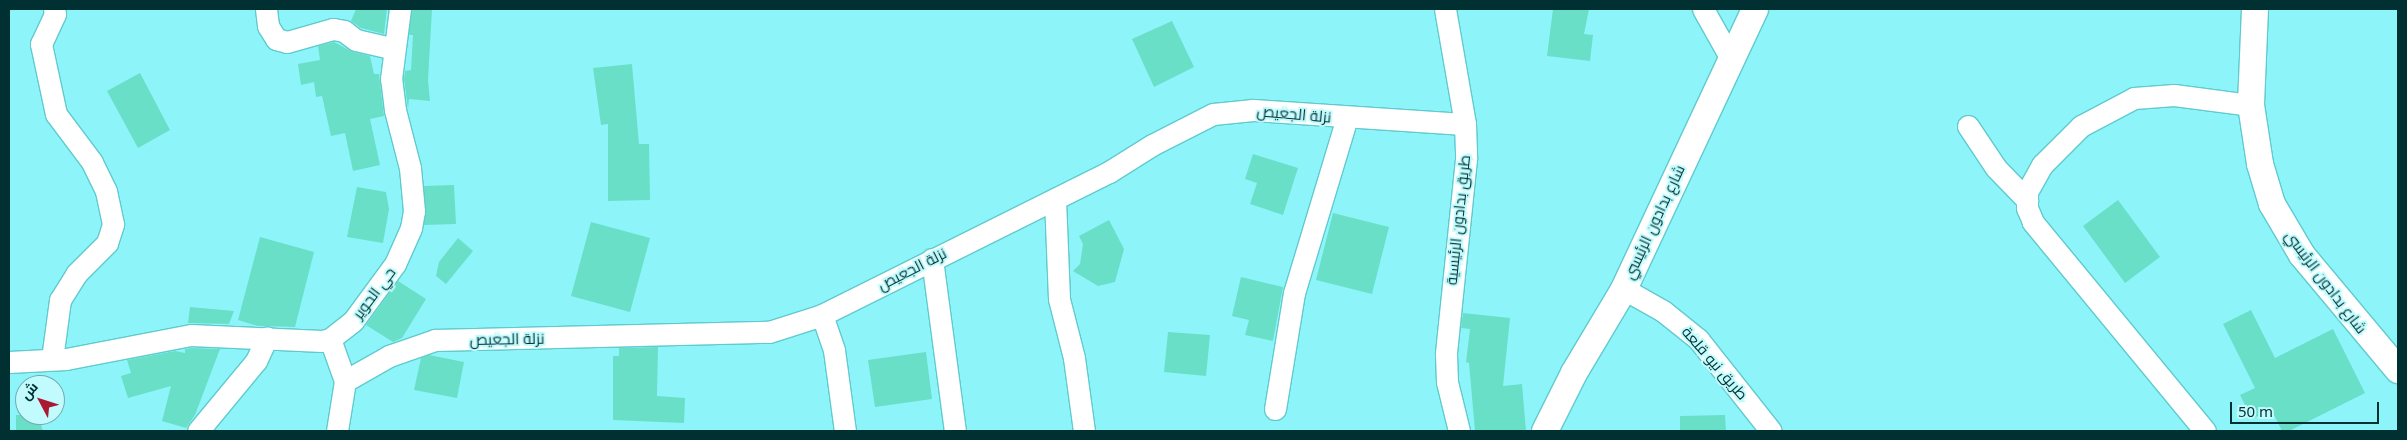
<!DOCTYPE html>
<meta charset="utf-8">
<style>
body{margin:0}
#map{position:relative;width:2407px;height:440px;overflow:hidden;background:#8df5fa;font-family:"Noto Sans",Cairo,sans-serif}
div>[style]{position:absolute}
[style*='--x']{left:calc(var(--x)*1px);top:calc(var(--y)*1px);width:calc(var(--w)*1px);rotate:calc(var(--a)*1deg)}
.building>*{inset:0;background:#69dfc8}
.roads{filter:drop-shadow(1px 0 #61cace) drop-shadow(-1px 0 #61cace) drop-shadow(0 1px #61cace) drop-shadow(0 -1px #61cace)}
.minor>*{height:21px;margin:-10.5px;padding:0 10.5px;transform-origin:10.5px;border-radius:10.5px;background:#fff}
.major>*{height:26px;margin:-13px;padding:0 13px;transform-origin:13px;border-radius:13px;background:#fff}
span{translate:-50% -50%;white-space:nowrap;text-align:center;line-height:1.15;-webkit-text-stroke:4px #c1fbfd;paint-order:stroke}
.street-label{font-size:15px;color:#003032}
.frame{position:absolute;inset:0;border:10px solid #003032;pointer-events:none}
.north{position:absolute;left:15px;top:375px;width:50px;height:50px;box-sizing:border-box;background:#c1fbfd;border:1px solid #74aaac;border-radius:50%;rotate:310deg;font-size:14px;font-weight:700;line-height:20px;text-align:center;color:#003032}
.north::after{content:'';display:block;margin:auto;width:18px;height:22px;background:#ac1732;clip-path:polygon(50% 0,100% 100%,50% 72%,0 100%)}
.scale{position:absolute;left:2230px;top:402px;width:149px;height:22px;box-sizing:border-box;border:2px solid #003032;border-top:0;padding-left:6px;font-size:15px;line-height:18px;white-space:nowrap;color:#003032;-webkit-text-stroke:4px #c1fbfd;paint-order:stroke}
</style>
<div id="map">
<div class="building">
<div style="clip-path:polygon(356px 9px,387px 9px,384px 34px,361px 28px,351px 21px)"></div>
<div style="clip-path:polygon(412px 9px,432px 9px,428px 80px,430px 101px,409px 99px,408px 109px,404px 79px,405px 71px,411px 70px,413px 35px,409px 35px)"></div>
<div style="clip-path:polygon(1553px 9px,1589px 9px,1584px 34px,1593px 35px,1590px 61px,1547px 56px)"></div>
<div style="clip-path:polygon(1172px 21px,1194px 67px,1154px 87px,1132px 39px)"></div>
<div style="clip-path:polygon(334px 42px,353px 52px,370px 56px,374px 74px,379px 74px,384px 116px,370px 119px,380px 165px,353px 171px,345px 133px,331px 136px,322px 96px,316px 97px,314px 82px,301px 85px,298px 64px,320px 60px,318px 46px)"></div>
<div style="clip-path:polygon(632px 64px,639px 144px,649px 144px,650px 200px,608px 201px,608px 124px,601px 125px,593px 68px)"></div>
<div style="clip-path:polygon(140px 73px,170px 130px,138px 148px,107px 91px)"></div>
<div style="clip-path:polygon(1253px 154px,1298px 168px,1283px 215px,1250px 204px,1257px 183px,1245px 179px)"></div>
<div style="clip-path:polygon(454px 185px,456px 224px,424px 225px,424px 186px)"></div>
<div style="clip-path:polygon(357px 187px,386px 192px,389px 209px,383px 243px,347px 237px)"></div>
<div style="clip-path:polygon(2118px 200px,2160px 257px,2125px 283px,2083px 226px)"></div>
<div style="clip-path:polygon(1333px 213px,1389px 227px,1372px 294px,1316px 280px)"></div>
<div style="clip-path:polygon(1109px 220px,1124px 249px,1115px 282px,1098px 286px,1073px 271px,1080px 264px,1083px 244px,1079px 236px)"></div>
<div style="clip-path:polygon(591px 222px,650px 238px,630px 312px,571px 296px)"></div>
<div style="clip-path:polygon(260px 237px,314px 252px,295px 327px,258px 326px,238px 320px)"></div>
<div style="clip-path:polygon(458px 238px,473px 251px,446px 284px,436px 276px,439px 262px)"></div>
<div style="clip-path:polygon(1241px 277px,1283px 287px,1273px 341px,1245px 335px,1249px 320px,1232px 316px)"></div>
<div style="clip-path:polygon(398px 281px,426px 299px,402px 338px,393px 342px,366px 325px)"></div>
<div style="clip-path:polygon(190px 307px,234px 311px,229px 324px,188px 323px)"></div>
<div style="clip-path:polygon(2251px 310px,2275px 358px,2333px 329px,2365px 393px,2289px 431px,2282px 431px,2271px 409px,2252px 419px,2240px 395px,2255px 388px,2223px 324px)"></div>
<div style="clip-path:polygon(1463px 313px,1510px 318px,1503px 386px,1522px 384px,1526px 431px,1475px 431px,1469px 363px,1466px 362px,1470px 329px,1461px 328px)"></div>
<div style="clip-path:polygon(1168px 332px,1210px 335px,1206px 376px,1164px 372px)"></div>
<div style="clip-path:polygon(658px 347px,657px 396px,685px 398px,684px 423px,613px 420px,613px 356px,619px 356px,619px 348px)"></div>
<div style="clip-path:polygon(192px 348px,220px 349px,195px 415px,186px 428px,162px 421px,171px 386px,128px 398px,121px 376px,131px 373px,127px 360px,175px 351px,185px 353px,185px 349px)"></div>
<div style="clip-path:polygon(926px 352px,932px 399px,875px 407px,868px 360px)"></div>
<div style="clip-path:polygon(429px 355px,464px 362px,457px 398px,414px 390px,421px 358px)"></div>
<div style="clip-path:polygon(16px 415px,38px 415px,43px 431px,16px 431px)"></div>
<div style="clip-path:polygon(1725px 415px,1726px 431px,1680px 431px,1680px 416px)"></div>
</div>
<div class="roads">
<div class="minor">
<div style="--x:266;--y:9;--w:17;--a:83"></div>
<div style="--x:268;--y:26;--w:15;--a:58"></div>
<div style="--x:276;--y:39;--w:11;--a:15"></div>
<div style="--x:287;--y:42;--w:48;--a:-15.8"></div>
<div style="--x:333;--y:29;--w:11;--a:10"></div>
<div style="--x:344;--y:31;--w:15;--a:37"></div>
<div style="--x:356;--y:40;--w:39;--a:13"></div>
<div style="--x:1445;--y:9;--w:117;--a:80.1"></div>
<div style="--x:1465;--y:124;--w:35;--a:88"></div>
<div style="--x:1466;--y:159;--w:196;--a:95.9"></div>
<div style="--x:1446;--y:354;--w:28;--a:88"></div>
<div style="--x:1447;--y:382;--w:50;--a:76.2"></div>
<div style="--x:1703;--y:9;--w:55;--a:60.6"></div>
<div style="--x:1968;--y:126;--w:50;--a:56.3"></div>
<div style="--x:1996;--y:168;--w:45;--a:45.9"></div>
<div style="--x:1055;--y:199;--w:100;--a:87.7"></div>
<div style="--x:1059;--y:299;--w:61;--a:75.7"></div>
<div style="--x:1074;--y:358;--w:74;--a:82.2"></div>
<div style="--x:932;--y:259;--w:174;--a:82.4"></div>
<div style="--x:1624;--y:289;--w:45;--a:29.4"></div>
<div style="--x:1663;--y:311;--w:45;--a:38.7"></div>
<div style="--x:1698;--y:339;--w:117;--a:51.6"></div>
<div style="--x:822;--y:315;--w:37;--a:71"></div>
<div style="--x:834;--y:350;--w:82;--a:82.3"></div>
<div style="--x:330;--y:339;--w:45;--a:70.3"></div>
<div style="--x:345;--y:381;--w:51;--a:99.1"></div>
<div style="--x:52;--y:359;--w:60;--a:-82.3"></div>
<div style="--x:60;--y:300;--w:31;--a:-58"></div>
<div style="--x:76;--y:274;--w:44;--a:-45"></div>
<div style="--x:107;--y:243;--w:20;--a:-72"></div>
<div style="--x:113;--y:224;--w:34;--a:-102"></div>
<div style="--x:106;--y:191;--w:32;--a:-116"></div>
<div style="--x:92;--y:162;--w:60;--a:-126.9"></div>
<div style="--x:56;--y:114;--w:72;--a:-102.1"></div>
<div style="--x:41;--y:44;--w:33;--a:-65"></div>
<div style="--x:55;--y:14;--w:5;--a:-101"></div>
<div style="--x:9;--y:362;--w:57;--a:-3"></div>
<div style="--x:66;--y:359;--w:127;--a:-10.9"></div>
<div style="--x:191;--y:335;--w:131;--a:2.6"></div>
<div style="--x:322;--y:341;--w:8;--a:-14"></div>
<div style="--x:330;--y:339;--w:29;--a:-38"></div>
<div style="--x:353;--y:321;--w:71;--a:-53.6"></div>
<div style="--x:395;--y:264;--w:39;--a:-66"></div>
<div style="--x:411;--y:228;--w:17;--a:-80"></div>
<div style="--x:414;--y:211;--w:43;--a:-95.3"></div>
<div style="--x:410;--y:168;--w:60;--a:-104.5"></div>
<div style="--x:395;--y:110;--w:31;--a:-97"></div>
<div style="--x:391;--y:79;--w:71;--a:-82.7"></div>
<div style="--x:345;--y:381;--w:51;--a:-29.6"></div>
<div style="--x:389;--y:356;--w:49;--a:-19.2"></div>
<div style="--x:435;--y:340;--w:334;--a:-1.4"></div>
<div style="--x:769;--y:332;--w:56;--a:-17.8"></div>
<div style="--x:822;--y:315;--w:321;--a:-26.5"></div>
<div style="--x:1109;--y:172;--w:51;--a:-32.1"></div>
<div style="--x:1152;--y:145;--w:68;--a:-26.9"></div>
<div style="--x:1213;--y:114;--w:40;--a:-5.7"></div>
<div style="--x:1253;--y:110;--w:212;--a:3.8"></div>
<div style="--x:1275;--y:409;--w:118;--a:-80.7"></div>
<div style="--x:1294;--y:293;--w:183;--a:-73.2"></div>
<div style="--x:198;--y:431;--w:91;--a:-50.4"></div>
<div style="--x:256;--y:361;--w:26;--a:-65"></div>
<div style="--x:2205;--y:431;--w:271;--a:-129.5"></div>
<div style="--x:2033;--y:222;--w:15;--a:-113"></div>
<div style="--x:2027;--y:208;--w:16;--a:-90"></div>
<div style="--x:2027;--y:192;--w:31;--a:-61"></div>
<div style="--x:2042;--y:165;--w:55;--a:-45"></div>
<div style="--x:2081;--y:126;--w:60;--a:-27.8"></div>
<div style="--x:2134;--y:98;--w:40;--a:-4.3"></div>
<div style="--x:2174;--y:95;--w:78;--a:7.4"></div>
</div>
<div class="major">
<div style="--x:2255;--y:9;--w:96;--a:92.4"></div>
<div style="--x:2251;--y:105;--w:60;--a:81.3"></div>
<div style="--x:2260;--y:164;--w:42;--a:73.3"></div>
<div style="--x:2272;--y:204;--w:59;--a:59.5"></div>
<div style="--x:2302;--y:255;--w:150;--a:50.1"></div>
<div style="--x:1545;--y:431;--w:65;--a:-63.4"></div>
<div style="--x:1574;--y:373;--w:98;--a:-59.2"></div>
<div style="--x:1624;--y:289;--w:309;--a:-64.9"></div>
</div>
</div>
<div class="street-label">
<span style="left:1294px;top:114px;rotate:5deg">نزلة الجعيص</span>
<span style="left:1458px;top:220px;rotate:-84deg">طريق بدادون الرئيسية</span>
<span style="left:1654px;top:222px;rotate:-65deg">شارع بدادون الرئيسي</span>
<span style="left:912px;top:269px;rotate:-27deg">نزلة الجعيص</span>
<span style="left:2326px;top:282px;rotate:53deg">شارع بدادون الرئيسي</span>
<span style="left:374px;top:293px;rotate:-53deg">حي الحوير</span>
<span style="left:507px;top:339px;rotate:-1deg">نزلة الجعيص</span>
<span style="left:1715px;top:363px;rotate:49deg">طريق نيو قلعة</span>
</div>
<div class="frame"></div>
<div class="north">ش</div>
<div class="scale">50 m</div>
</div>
